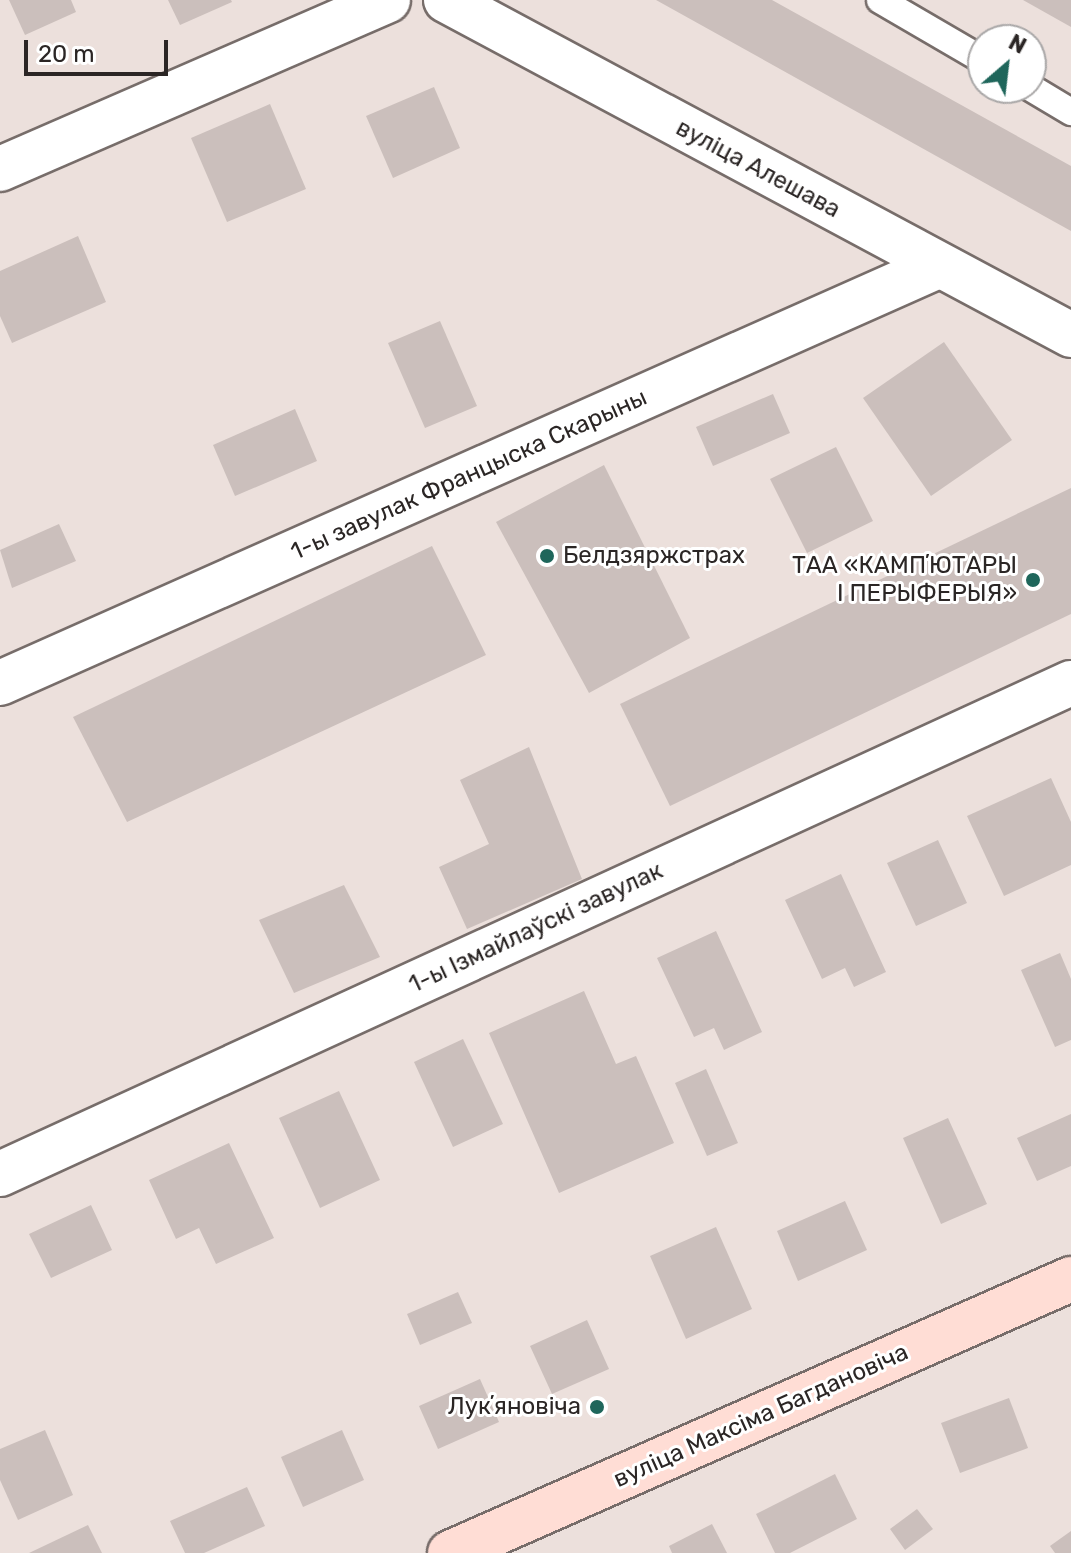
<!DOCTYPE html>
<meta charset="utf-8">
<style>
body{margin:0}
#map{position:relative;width:1071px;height:1553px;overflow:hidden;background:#ece0dc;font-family:Rubik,sans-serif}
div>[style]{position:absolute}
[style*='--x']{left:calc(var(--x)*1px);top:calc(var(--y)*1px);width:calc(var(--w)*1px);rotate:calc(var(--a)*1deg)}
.building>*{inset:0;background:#cbbfbc}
.roads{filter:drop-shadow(2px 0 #776d6a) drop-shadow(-2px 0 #776d6a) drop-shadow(0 2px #776d6a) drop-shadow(0 -2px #776d6a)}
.lane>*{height:26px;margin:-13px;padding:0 13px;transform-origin:13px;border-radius:13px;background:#fff}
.street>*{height:44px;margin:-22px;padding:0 22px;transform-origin:22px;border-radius:22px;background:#fff}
.secondary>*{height:44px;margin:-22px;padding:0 22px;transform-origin:22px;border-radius:22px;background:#ffddd5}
.dots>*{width:22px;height:22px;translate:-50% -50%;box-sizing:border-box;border:4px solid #fff;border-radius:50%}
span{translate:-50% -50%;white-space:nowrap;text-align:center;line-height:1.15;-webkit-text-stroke:6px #fff;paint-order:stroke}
.street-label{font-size:24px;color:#2b2625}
.poi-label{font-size:24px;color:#2b2625}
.left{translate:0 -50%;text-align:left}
.right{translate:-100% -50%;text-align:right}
.north{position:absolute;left:967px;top:24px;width:80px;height:80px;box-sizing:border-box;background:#fff;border:2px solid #aaa8a8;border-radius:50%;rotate:28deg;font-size:22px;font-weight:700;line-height:32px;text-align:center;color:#2b2625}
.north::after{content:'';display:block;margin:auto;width:28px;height:36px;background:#1f665b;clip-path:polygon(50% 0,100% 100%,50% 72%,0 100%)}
.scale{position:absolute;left:24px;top:40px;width:144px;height:36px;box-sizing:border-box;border:4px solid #2b2625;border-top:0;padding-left:10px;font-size:24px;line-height:28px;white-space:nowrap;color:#2b2625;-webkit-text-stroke:6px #fff;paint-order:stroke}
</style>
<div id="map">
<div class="building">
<div style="clip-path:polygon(9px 0,71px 0,76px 12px,25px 35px)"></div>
<div style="clip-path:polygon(168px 0,231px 0,232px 2px,180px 25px)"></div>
<div style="clip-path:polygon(656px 0,772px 0,1071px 166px,1071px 231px)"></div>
<div style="clip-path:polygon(1023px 0,1071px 0,1071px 27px)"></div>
<div style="clip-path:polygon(434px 87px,460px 148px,393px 178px,366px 116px)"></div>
<div style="clip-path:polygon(270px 104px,306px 189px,227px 222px,191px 138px)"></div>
<div style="clip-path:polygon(78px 236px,106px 302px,12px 343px,0 316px,0 271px)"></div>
<div style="clip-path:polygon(440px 321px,477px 406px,425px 428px,388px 343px)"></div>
<div style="clip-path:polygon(944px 342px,1012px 440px,931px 496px,863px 398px)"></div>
<div style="clip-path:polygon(773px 394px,790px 433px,713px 466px,696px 427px)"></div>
<div style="clip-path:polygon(295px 409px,317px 461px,235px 496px,213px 445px)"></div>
<div style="clip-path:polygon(836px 447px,873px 521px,807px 553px,770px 479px)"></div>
<div style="clip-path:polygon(604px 465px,690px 638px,589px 693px,496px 522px)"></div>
<div style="clip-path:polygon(1071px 488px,1071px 614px,670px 806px,620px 704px)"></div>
<div style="clip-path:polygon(59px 524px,76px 561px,12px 588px,0 550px)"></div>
<div style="clip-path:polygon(432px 546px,486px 655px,127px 822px,73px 717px)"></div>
<div style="clip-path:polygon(529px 747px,582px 879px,467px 929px,439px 867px,489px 844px,460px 780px)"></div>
<div style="clip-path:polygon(1051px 778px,1071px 822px,1071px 865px,1004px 896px,967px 816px)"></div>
<div style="clip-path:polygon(938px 840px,967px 903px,916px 926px,887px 863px)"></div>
<div style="clip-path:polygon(841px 874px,886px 972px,854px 987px,845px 968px,822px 979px,785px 900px)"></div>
<div style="clip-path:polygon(344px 885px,380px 957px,294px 993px,259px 920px)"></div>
<div style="clip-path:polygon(716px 931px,762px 1032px,724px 1050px,714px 1028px,694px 1037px,657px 958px)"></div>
<div style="clip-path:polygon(1060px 953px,1071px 979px,1071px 1040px,1055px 1047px,1021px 970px)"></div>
<div style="clip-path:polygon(584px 991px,616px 1064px,636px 1056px,674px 1143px,559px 1193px,489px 1033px)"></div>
<div style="clip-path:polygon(463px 1039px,503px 1124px,453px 1147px,414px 1062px)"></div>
<div style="clip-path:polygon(706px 1069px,738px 1143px,707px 1156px,675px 1083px)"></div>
<div style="clip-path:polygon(339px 1091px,380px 1180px,320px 1208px,279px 1118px)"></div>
<div style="clip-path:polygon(1071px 1114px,1071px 1166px,1037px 1181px,1017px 1138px)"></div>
<div style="clip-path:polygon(948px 1118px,987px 1204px,941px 1224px,903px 1138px)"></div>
<div style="clip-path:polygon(229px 1143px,274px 1238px,216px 1264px,199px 1228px,176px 1239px,149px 1180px)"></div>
<div style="clip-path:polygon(845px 1201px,867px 1250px,798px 1281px,777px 1231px)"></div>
<div style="clip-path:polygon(91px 1205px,112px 1250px,51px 1278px,29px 1234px)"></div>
<div style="clip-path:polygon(716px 1227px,752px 1309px,686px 1339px,650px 1256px)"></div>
<div style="clip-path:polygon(458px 1292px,472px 1323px,420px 1345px,407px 1314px)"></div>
<div style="clip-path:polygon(587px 1320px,609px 1369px,552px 1394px,530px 1346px)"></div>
<div style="clip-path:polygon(480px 1379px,499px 1422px,438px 1449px,419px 1406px)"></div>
<div style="clip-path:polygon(1009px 1398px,1028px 1448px,960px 1473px,941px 1423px)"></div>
<div style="clip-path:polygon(45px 1430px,73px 1495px,18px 1520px,0 1480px,0 1449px)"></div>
<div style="clip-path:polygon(342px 1430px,364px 1480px,303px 1507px,281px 1457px)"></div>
<div style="clip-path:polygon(835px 1474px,857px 1519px,790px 1553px,775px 1553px,756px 1514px)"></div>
<div style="clip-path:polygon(247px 1487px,265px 1526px,204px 1553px,185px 1553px,170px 1521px)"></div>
<div style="clip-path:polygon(917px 1509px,933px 1529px,905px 1550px,890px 1529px)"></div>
<div style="clip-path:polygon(712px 1524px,727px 1553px,672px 1553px,669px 1546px)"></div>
<div style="clip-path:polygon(88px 1525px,102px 1553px,29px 1553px)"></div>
<div style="clip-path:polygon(1071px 1531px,1071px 1553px,1055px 1553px,1050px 1546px)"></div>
</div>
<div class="roads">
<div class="lane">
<div style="--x:880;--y:0;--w:119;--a:30.2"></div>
<div style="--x:1031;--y:88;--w:47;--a:31"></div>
</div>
<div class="street">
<div style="--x:446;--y:0;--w:709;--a:28.19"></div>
<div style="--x:0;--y:169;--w:423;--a:-23.5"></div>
<div style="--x:0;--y:683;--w:1027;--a:-23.97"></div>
<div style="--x:0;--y:1174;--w:1178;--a:-24.63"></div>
</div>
<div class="secondary">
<div style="--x:450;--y:1553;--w:679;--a:-23.81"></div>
</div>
</div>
<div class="dots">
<div style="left:547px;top:556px;background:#1f665b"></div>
<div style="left:1033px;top:580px;background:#1f665b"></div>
<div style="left:597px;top:1407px;background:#1f665b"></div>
</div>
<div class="street-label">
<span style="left:758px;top:169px;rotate:28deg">вуліца Алешава</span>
<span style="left:469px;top:475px;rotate:-24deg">1-ы завулак Францыска Скарыны</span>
<span style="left:536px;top:928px;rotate:-25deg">1-ы Ізмайлаўскі завулак</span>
<span style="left:761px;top:1416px;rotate:-24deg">вуліца Максіма Багдановіча</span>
</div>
<div class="poi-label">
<span class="left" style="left:563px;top:556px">Белдзяржстрах</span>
<span class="right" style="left:1017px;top:580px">ТАА «КАМПʼЮТАРЫ<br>I ПЕРЫФЕРЫЯ»</span>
<span class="right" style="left:581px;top:1407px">Лукʼяновіча</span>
</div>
<div class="north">N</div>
<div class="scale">20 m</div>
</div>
